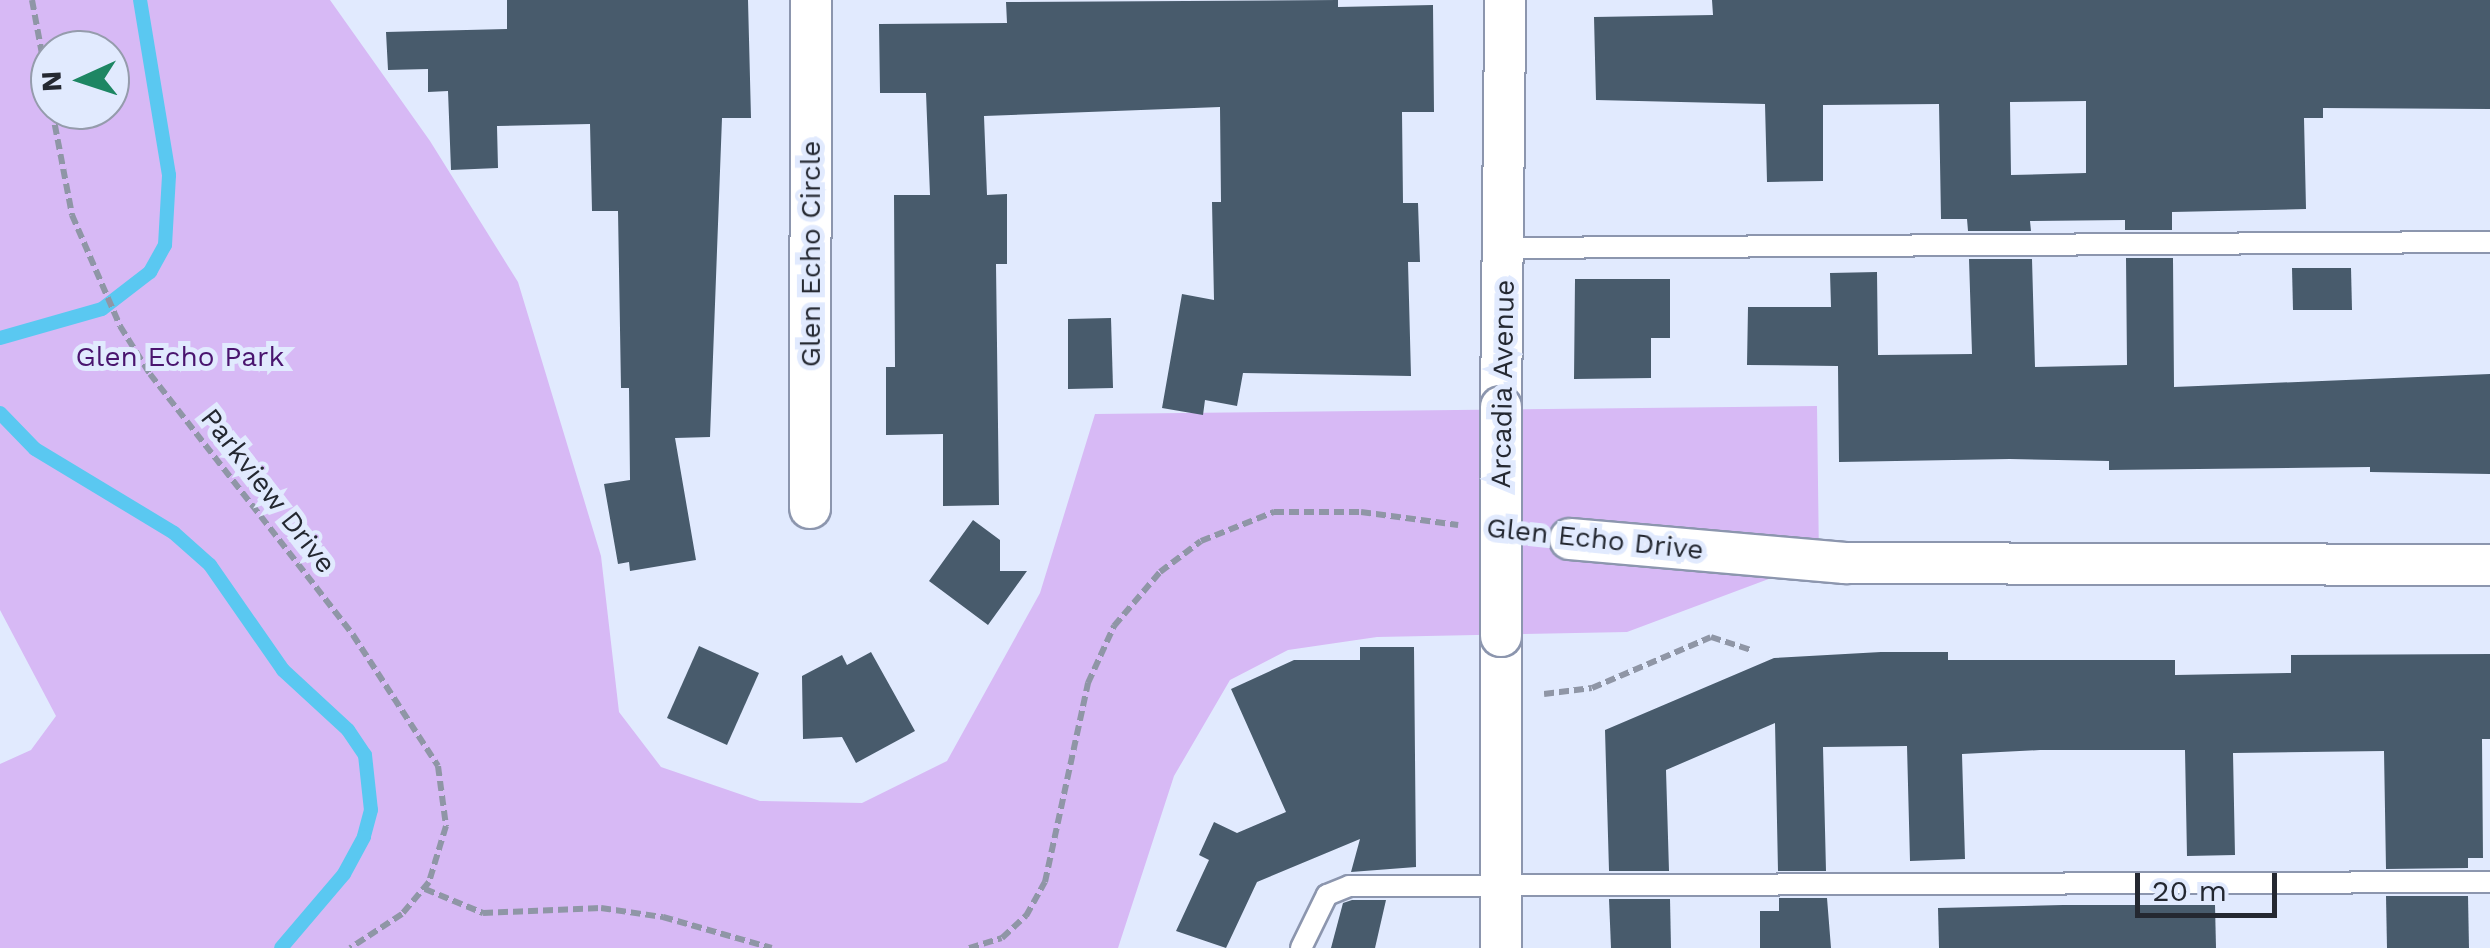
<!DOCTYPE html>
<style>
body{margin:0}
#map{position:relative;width:2490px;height:948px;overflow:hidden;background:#e1eafe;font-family:"Work Sans",sans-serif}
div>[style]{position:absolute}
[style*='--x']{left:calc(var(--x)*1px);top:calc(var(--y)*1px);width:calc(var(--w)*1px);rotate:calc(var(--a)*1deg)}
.green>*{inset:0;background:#d7b9f5}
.stream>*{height:14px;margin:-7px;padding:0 7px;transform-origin:7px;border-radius:7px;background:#5ac8f1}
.building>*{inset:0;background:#485b6c}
.path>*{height:6px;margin-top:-3px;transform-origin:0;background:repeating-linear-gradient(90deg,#8f96a6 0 10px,transparent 0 15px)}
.roads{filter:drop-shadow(2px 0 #8c96ae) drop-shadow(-2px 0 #8c96ae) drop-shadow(0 2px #8c96ae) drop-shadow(0 -2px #8c96ae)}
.lane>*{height:20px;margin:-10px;padding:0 10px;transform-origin:10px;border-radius:10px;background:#fff}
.street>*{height:40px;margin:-20px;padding:0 20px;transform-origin:20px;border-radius:20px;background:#fff}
.bridges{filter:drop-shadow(2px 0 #8c96ae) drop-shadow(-2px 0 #8c96ae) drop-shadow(0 2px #8c96ae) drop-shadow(0 -2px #8c96ae)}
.street-bridge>*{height:40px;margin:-20px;padding:0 20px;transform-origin:20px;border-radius:20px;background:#fff}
span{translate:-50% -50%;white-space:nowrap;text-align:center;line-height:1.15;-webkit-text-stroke:10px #e1eafe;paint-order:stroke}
.street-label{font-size:28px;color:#242831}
.park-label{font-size:28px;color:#4a156f}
.north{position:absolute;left:30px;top:30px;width:100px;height:100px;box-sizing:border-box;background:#e1eafe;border:2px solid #959cac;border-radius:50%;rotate:267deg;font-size:28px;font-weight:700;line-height:40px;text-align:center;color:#242831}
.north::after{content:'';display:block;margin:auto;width:35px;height:45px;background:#1d8663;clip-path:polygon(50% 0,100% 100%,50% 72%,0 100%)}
.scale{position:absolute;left:2135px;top:873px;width:142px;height:45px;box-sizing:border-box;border:5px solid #242831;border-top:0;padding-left:12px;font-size:30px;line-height:35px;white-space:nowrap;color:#242831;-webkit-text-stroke:8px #e1eafe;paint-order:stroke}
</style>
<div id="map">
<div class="green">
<div style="clip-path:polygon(evenodd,0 0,330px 0,430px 141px,518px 282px,601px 556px,619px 712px,661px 767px,760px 801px,862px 803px,947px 761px,1040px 593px,1095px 414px,1817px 406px,1819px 560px,1627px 632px,1377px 637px,1288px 650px,1230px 680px,1174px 776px,1118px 948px,0 948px,0 764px,31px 750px,56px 716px,0 610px,0 0,50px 50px,110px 50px,110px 110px,50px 110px,50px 50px)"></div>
</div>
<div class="stream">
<div style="--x:0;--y:338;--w:106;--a:-15.9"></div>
<div style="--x:102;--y:309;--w:61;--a:-37.6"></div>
<div style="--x:150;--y:272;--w:31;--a:-61"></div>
<div style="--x:165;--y:245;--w:70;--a:-86.7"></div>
<div style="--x:169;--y:175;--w:177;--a:-99.4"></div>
<div style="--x:0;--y:413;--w:50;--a:45.8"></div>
<div style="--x:35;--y:449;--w:162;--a:31.1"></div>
<div style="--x:174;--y:533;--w:48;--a:41.6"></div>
<div style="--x:210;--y:565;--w:128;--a:55.2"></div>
<div style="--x:283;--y:670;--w:88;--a:42.7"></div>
<div style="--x:348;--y:730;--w:30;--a:56"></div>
<div style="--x:365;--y:755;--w:55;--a:83.8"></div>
<div style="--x:371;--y:810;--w:28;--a:105"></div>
<div style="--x:364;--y:837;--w:42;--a:118.4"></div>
<div style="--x:344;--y:874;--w:97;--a:130.4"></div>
</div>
<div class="building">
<div style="clip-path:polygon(507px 0,748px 0,751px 118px,722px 118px,710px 437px,675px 438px,696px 560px,630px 571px,629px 562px,618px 564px,604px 484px,630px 480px,629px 388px,621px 388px,618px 211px,592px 211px,590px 124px,497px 126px,498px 168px,451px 170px,448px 91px,428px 92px,428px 69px,388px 70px,386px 32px,507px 29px)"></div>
<div style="clip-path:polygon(1338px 0,1338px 7px,1433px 5px,1434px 112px,1402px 112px,1403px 203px,1418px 203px,1420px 262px,1408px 262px,1411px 376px,1243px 373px,1237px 406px,1205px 400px,1203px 415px,1162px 408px,1182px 294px,1214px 300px,1212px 202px,1221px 202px,1220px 107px,984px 116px,987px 195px,1007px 194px,1007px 264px,996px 264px,999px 505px,943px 506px,943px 434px,886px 435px,886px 367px,895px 367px,894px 195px,930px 195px,926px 93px,880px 93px,879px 24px,1007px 23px,1006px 2px)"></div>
<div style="clip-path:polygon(evenodd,1712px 0,2490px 0,2490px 109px,2323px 108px,2323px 118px,2304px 118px,2306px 209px,2172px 212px,2172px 230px,2125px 230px,2125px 220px,2030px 221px,2031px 231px,1968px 231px,1967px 219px,1941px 219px,1939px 104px,1823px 105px,1823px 181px,1767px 182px,1765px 104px,1596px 100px,1594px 17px,1713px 15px,1712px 0,2086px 101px,2086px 173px,2011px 175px,2010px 102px,2086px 101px)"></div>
<div style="clip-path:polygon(2126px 258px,2173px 258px,2174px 387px,2490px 374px,2490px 474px,2370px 472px,2370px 467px,2109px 470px,2109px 461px,2010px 459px,1839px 462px,1838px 366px,1747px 365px,1748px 307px,1831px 307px,1830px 273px,1877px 272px,1878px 355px,1972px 354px,1969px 259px,2032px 259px,2035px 367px,2127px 365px)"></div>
<div style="clip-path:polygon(2292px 268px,2351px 268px,2352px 310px,2293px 310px)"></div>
<div style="clip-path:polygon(1575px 279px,1670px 279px,1670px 338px,1651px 338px,1651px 378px,1574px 379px)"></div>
<div style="clip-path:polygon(1111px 318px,1113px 388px,1068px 389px,1068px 319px)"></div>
<div style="clip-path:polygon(973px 520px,1000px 540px,1000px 571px,1027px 571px,988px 625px,929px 581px)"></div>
<div style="clip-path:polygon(699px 646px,759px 673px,727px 745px,667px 718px)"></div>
<div style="clip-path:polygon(1360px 647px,1414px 647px,1416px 867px,1351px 872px,1360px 839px,1257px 882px,1226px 948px,1176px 931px,1209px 860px,1199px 855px,1214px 822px,1237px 833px,1286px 812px,1231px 689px,1294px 660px,1360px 660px)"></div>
<div style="clip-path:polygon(871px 652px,915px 731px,856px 763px,842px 737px,803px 739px,802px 676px,842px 655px,847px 665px)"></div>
<div style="clip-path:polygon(1881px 652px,1948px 652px,1948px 660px,2175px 660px,2175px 675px,2291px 673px,2291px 655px,2490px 654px,2490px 739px,2482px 739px,2483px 858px,2468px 858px,2468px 868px,2386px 869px,2384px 751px,2233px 753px,2235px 855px,2187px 856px,2185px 750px,2040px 750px,1962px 754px,1965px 859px,1910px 861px,1907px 746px,1823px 747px,1826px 871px,1778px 871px,1775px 723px,1666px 770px,1669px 871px,1609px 871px,1605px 730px,1774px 658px)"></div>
<div style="clip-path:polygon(2386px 896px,2468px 896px,2469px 948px,2387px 948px)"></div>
<div style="clip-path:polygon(1779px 898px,1827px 898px,1831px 948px,1760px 948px,1760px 911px,1779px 911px)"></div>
<div style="clip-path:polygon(1609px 899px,1670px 899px,1671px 948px,1611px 948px)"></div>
<div style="clip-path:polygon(1352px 900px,1386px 900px,1375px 948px,1331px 948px,1343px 903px)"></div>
<div style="clip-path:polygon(2063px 905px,2215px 905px,2216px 948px,1939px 948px,1938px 908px)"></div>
</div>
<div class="path">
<div style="--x:32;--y:0;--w:99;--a:79.5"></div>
<div style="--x:52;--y:110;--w:107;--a:79.2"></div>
<div style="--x:72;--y:215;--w:121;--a:66.6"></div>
<div style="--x:120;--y:326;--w:57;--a:58"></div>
<div style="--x:150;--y:374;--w:331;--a:52.1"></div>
<div style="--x:353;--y:635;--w:156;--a:57"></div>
<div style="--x:438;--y:766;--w:61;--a:82.4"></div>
<div style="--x:446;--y:826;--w:59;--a:106.9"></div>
<div style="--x:429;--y:882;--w:42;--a:130.2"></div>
<div style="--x:402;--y:914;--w:62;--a:146.8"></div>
<div style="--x:1544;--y:694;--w:48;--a:-7.1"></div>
<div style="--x:1592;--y:688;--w:129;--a:-23.2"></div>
<div style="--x:1711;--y:637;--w:42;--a:18"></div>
<div style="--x:425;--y:889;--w:63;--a:22.5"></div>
<div style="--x:483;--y:913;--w:118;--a:-2.4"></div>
<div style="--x:601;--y:908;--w:63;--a:8.3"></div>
<div style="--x:663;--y:917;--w:113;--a:15.9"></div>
<div style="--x:969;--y:948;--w:34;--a:-17"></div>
<div style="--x:1002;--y:938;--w:33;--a:-43"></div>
<div style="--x:1026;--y:916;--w:39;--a:-61"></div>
<div style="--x:1045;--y:882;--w:204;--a:-77.8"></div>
<div style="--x:1088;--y:683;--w:63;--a:-65.5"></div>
<div style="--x:1114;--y:626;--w:71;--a:-49.6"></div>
<div style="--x:1160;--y:572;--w:51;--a:-37.1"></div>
<div style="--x:1201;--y:541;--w:79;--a:-21.7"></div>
<div style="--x:1274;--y:512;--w:87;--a:0"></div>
<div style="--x:1361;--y:512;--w:98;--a:7.6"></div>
</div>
<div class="roads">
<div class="lane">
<div style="--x:1504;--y:248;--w:986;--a:-0.35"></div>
<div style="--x:1301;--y:948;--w:59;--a:-63.9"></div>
<div style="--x:1327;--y:895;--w:24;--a:-22"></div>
<div style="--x:1349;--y:886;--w:1141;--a:-0.2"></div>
</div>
<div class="street">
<div style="--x:1501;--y:407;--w:407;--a:-89.4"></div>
<div style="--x:810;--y:508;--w:508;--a:-89.89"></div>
<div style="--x:1570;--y:539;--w:276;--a:5"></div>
<div style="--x:1845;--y:563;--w:645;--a:0.18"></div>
<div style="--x:1501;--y:948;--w:312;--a:-90"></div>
</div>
</div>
<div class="bridges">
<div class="street-bridge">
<div style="--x:1501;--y:636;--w:229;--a:-90"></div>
</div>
</div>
<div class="street-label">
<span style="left:811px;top:254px;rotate:-90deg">Glen Echo Circle</span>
<span style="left:1503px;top:384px;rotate:-89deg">Arcadia Avenue</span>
<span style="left:268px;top:491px;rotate:52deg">Parkview Drive</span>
<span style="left:1595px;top:539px;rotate:6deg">Glen Echo Drive</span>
</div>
<div class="park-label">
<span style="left:180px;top:357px">Glen Echo Park</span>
</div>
<div class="north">N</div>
<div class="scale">20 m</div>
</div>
